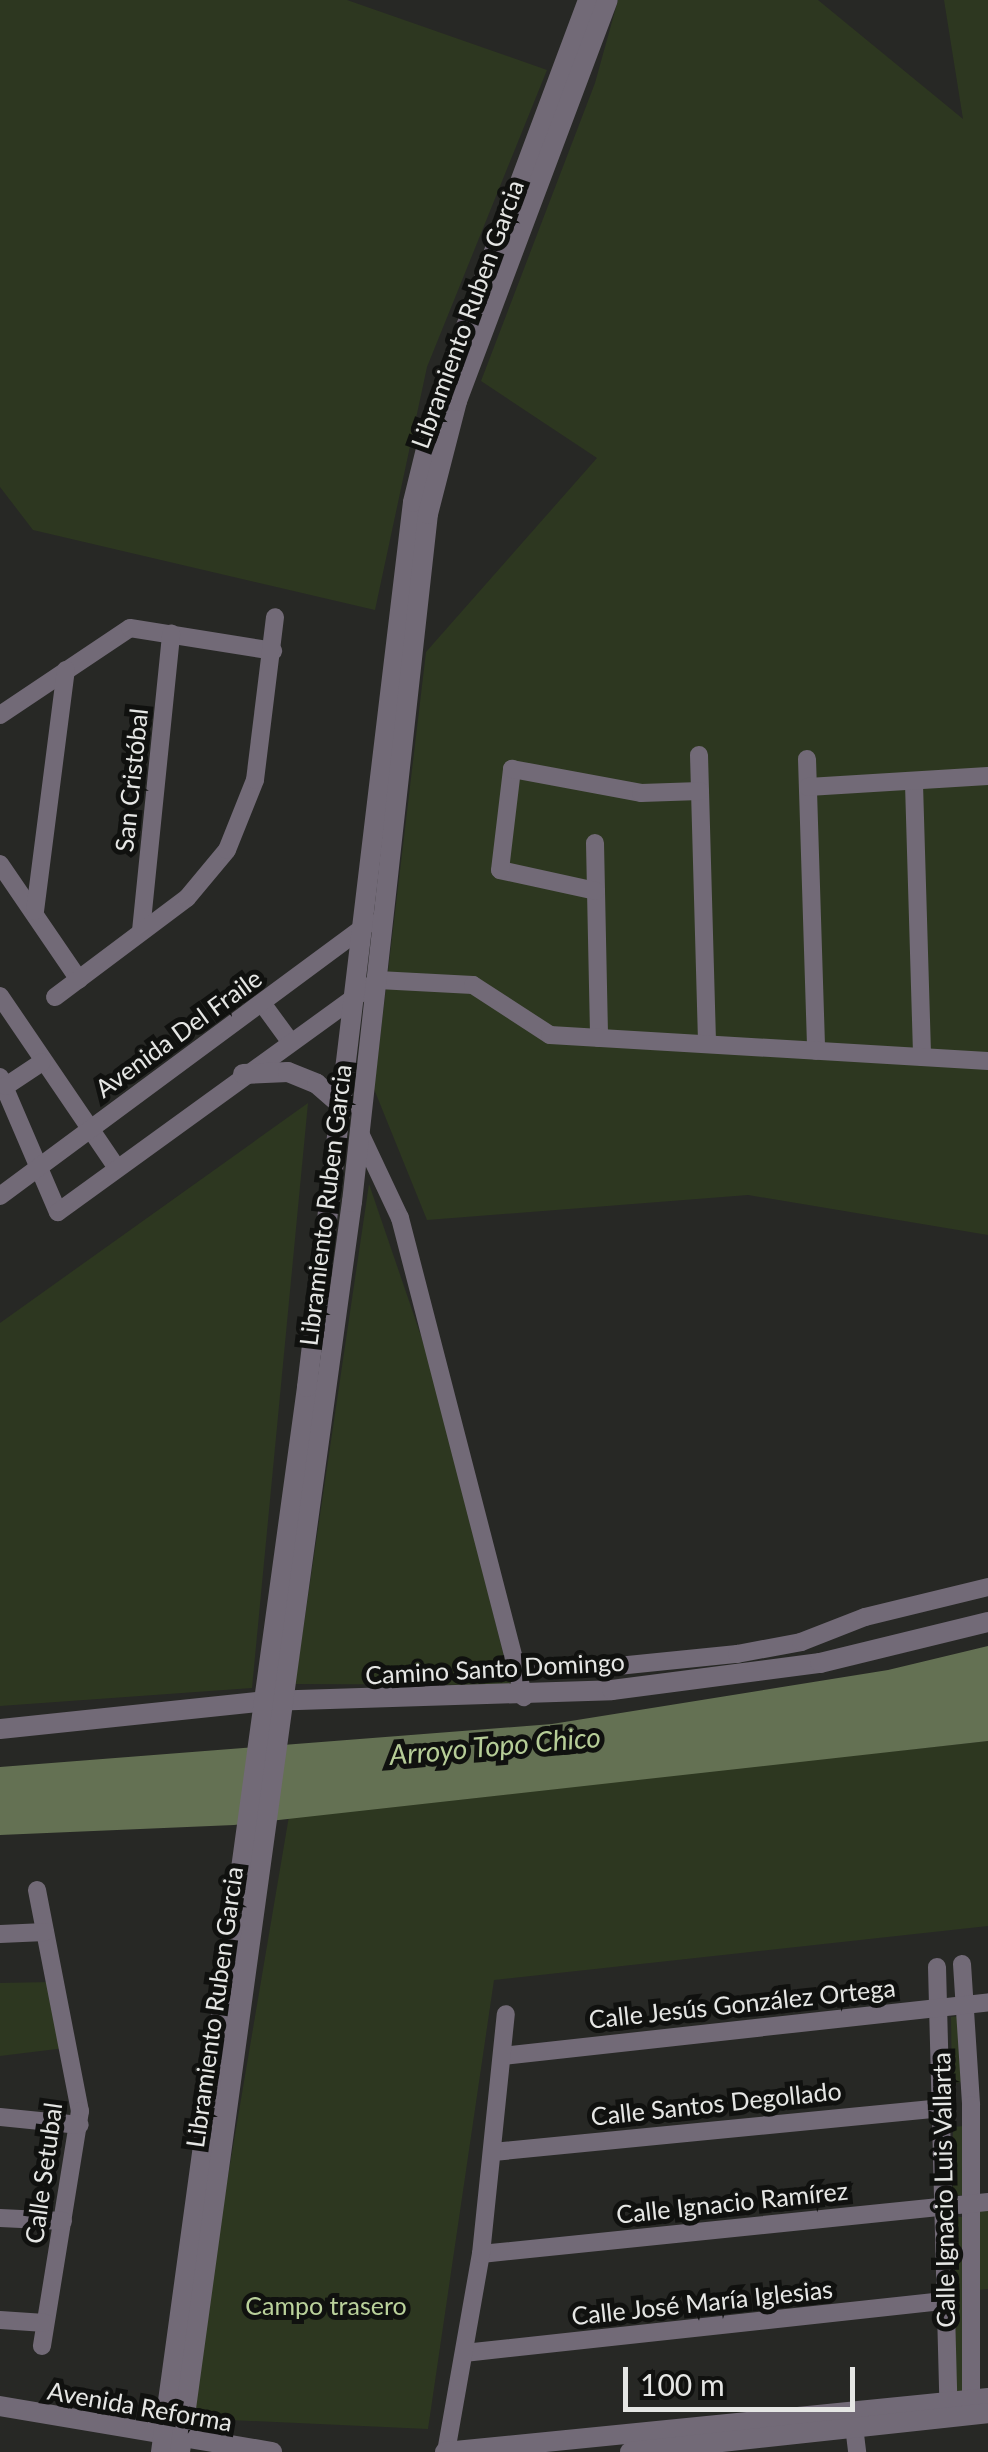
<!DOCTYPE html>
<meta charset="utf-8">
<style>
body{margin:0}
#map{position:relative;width:988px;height:2452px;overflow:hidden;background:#272825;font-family:Lato,sans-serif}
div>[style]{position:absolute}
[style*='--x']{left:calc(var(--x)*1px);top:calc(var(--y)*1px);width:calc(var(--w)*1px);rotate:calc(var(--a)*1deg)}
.green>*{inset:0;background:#2d3720}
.water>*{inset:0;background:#647153}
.minor>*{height:18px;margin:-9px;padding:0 9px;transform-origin:9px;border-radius:9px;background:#726a77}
.tertiary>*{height:20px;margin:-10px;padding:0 10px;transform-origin:10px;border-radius:10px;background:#726a77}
span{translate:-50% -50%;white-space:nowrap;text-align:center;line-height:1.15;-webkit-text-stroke:10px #10110f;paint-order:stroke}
.street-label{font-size:25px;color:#e5e6e4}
.park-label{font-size:25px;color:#bad19b}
.water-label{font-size:28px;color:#b6cd97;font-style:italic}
.scale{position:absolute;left:623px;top:2367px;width:232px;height:45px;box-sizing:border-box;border:5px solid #e5e6e4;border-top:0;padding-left:12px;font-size:30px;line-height:35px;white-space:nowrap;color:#e5e6e4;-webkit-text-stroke:8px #10110f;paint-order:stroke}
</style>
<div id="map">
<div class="green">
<div style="clip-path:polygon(0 0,347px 0,547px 70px,427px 367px,375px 610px,33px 530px,0 487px)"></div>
<div style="clip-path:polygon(618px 0,818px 0,963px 119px,944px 0,988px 0,988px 1235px,748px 1195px,427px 1220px,374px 1089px,426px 652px,597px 458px,481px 381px,595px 83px)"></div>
<div style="clip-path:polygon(308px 1103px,252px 1688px,0 1706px,0 1323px)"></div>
<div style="clip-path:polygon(369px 1184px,433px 1371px,511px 1685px,295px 1684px)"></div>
<div style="clip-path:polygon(988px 1741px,988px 1926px,494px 1980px,428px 2429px,187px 2418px,289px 1816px)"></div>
<div style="clip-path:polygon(52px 1982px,65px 2048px,0 2056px,0 1983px)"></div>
<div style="clip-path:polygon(961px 2016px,962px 2082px,952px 2084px,951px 2017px)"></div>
<div style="clip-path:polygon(963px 2126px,964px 2195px,953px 2196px,953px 2127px)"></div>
<div style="clip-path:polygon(988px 2209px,988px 2289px,979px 2290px,979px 2210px)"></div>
<div style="clip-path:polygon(954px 2217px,965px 2217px,965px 2393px,956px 2394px)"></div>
</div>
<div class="water">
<div style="clip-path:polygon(988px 1646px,988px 1741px,234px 1825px,0 1835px,0 1767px,552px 1724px,888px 1670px)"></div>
</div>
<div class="minor">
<div style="--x:0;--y:715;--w:156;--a:-33.8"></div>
<div style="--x:130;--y:628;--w:145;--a:9.1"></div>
<div style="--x:699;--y:755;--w:289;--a:88.4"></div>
<div style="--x:807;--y:759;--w:292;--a:88.2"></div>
<div style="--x:914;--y:784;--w:273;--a:88.3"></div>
<div style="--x:808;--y:787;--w:180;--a:-3.5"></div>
<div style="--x:595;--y:843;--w:195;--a:88.8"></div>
<div style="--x:0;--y:864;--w:140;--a:55.7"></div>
<div style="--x:596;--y:891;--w:98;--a:-167.7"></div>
<div style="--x:500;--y:870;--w:102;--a:-83.2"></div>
<div style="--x:512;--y:769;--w:131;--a:10.5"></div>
<div style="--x:641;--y:793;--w:59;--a:-1.9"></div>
<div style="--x:35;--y:911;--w:243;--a:-82.7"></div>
<div style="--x:141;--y:931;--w:299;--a:-84.2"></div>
<div style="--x:0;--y:996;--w:208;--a:55.8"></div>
<div style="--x:55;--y:997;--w:165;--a:-36.9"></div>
<div style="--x:187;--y:898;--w:62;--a:-50.2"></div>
<div style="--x:227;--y:850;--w:75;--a:-68.2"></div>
<div style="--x:255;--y:780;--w:164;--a:-83"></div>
<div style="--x:262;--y:1003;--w:46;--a:53.9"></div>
<div style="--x:0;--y:1077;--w:147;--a:66.8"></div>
<div style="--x:58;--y:1212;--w:395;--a:-35.9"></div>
<div style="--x:378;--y:980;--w:95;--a:3"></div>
<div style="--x:473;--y:985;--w:92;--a:33"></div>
<div style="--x:550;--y:1035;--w:439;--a:3.4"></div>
<div style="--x:6;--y:1086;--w:43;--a:-33.7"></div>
<div style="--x:359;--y:1131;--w:96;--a:64.8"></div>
<div style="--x:400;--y:1218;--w:495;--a:75.5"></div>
<div style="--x:0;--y:1196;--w:460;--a:-36.5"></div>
<div style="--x:517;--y:1667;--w:81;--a:0.7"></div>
<div style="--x:598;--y:1668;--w:140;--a:-5.8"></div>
<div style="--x:737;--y:1654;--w:65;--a:-10.6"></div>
<div style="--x:801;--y:1642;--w:69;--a:-21.3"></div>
<div style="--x:865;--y:1617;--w:127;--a:-13.7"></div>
<div style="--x:37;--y:1890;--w:225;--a:79"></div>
<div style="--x:80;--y:2111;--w:238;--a:99.2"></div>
<div style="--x:0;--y:1934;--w:45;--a:-2.5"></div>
<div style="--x:962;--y:1964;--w:141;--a:86.3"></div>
<div style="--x:971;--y:2105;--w:305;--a:90"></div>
<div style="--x:937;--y:1967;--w:445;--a:88.5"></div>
<div style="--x:502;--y:2056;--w:489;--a:-6.3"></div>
<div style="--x:0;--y:2117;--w:80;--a:5.7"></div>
<div style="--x:493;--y:2152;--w:454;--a:-5.6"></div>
<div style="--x:0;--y:2218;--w:63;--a:2.7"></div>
<div style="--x:481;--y:2254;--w:510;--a:-5.86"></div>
<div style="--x:0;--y:2320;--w:45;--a:3.8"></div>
<div style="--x:464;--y:2353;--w:485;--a:-6.2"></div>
<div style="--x:853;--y:2418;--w:34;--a:83"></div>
<div style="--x:446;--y:2452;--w:201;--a:-80"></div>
<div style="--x:481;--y:2254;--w:241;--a:-84.1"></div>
</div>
<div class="tertiary">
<div style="--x:243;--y:1074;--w:45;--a:-2.5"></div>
<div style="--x:288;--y:1072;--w:31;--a:22"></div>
<div style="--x:317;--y:1084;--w:35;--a:41"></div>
<div style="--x:0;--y:1729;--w:268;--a:-6"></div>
<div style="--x:267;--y:1701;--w:345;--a:-1.8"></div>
<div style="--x:612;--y:1690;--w:210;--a:-7.4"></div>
<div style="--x:820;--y:1663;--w:173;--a:-13.7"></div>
<div style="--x:0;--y:2406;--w:276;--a:9.6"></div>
<div style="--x:161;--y:2452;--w:1075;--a:-82.19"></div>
<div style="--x:307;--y:1387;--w:891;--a:-83.17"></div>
<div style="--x:413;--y:502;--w:101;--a:-76.2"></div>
<div style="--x:437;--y:404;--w:431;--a:-69.5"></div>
<div style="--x:180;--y:2452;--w:1262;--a:-82.17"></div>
<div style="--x:352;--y:1202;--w:692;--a:-83.7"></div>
<div style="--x:428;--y:514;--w:117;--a:-75.6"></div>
<div style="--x:457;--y:401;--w:428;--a:-69.4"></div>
<div style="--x:445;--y:2452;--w:546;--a:-5.68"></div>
<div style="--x:630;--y:2452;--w:360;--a:-6.2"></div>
</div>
<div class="street-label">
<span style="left:467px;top:314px;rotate:-70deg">Libramiento Ruben Garcia</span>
<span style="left:131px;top:780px;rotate:-84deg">San Cristóbal</span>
<span style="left:178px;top:1033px;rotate:-36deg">Avenida Del Fraile</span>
<span style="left:325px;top:1205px;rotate:-83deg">Libramiento Ruben Garcia</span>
<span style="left:495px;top:1668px;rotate:-3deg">Camino Santo Domingo</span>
<span style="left:742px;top:2003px;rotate:-6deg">Calle Jesús González Ortega</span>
<span style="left:214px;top:2007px;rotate:-82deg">Libramiento Ruben Garcia</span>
<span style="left:716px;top:2103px;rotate:-6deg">Calle Santos Degollado</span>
<span style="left:43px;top:2173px;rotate:-82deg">Calle Setubal</span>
<span style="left:943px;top:2190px;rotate:-91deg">Calle Ignacio Luis Vallarta</span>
<span style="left:732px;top:2202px;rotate:-6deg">Calle Ignacio Ramírez</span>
<span style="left:702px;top:2302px;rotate:-6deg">Calle José María Iglesias</span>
<span style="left:140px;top:2406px;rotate:10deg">Avenida Reforma</span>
</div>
<div class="park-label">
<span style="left:326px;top:2305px">Campo trasero</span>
</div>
<div class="water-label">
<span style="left:495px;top:1745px;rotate:-5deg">Arroyo Topo Chico</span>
</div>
<div class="scale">100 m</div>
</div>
